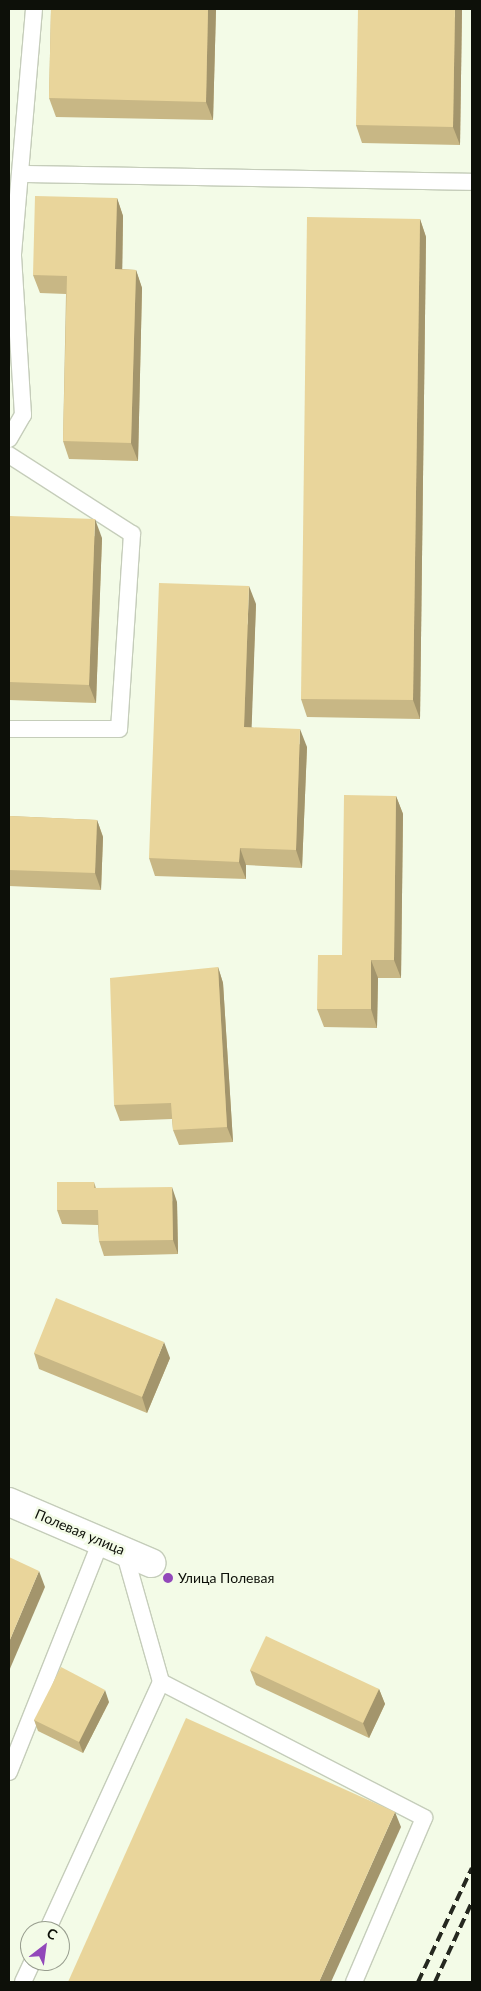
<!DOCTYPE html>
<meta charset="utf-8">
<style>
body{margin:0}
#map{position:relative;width:481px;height:1991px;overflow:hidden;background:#f3fbe7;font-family:Lato,sans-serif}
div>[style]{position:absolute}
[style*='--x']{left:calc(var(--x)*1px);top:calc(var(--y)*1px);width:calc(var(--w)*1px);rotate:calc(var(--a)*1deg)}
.roads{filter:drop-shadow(1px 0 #c5cdba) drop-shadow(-1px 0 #c5cdba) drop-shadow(0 1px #c5cdba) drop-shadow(0 -1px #c5cdba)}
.lane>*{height:16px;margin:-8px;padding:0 8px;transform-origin:8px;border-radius:8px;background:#fff}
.street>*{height:28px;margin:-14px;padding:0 14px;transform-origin:14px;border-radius:14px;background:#fff}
.rail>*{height:4px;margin-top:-2px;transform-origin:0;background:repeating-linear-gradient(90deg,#252820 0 10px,transparent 0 15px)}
.wall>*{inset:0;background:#c8b785}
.shaded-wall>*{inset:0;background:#a3956c}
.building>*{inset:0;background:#e9d59b}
.dots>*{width:14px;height:14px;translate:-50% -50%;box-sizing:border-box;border:2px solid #f3fbe7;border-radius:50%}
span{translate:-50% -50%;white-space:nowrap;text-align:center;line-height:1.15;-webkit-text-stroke:5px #f3fbe7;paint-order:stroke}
.street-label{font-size:14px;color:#0d1009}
.poi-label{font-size:14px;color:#0d1009}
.left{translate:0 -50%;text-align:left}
.frame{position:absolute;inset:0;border:10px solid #0d1009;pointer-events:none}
.north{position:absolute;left:20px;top:1921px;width:50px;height:50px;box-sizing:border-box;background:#f3fbe7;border:1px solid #979d8e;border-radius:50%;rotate:30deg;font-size:14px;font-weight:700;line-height:20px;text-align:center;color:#0d1009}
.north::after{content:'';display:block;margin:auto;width:18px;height:22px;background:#9248ba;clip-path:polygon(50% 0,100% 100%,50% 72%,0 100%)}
</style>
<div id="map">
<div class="roads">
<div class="lane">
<div style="--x:20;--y:174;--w:452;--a:1"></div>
<div style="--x:9;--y:254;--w:4;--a:0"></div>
<div style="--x:13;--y:254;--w:246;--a:-85.1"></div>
<div style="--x:9;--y:439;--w:28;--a:-60"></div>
<div style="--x:23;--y:415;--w:161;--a:-93.6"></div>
<div style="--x:9;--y:455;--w:146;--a:32.7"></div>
<div style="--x:132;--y:534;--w:195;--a:93.8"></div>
<div style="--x:119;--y:729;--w:110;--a:180"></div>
<div style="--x:124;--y:1551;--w:136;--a:74.2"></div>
<div style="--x:9;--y:1772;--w:249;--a:-68.3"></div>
<div style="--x:47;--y:1931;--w:274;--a:-65.4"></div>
<div style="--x:161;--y:1682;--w:296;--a:27.3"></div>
<div style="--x:424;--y:1818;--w:178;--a:113.1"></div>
<div style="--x:23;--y:1982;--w:23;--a:-65"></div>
</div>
<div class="street">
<div style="--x:9;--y:1502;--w:155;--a:23.2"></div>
</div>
</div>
<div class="rail">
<div style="--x:418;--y:1982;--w:126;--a:-64.7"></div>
<div style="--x:435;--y:1982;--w:88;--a:-65.2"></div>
</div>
<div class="wall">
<div style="clip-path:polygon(51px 9px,216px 9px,213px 120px,56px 117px,49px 98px)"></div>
<div style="clip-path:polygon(462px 9px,460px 145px,362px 143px,356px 125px)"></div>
<div style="clip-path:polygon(117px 198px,123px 216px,122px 269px,136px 270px,142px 288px,138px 461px,69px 459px,63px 441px,66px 294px,40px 293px,33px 275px)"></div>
<div style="clip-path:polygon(420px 219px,426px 237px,420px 719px,307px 717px,301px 699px)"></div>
<div style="clip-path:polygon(9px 516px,102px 538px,96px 703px,9px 700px)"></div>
<div style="clip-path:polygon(256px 604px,251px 727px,307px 747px,302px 868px,246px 865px,246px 879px,155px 876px,149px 858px)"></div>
<div style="clip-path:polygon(396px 796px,403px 814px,401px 978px,378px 978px,377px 1028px,324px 1027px,317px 1009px,342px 955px)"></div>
<div style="clip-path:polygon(9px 816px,97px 820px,103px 837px,101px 890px,9px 886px)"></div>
<div style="clip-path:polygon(218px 967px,223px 983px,233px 1142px,179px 1145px,173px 1130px,172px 1119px,120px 1121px,114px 1105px)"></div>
<div style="clip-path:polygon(94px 1182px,96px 1188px,177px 1202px,178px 1254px,104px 1256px,99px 1241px,98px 1225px,62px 1224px,57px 1210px)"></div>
<div style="clip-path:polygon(34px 1353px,170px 1358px,147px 1413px,39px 1369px)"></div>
<div style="clip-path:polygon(250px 1670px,379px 1689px,385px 1704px,369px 1738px,256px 1685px)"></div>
<div style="clip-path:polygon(109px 1702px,83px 1753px,38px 1731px,34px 1720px)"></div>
</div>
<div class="shaded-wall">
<div style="clip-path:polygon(208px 9px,216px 9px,213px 120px,206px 102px)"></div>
<div style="clip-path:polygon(455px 9px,462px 9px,460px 145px,453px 127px)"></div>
<div style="clip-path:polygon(117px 198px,123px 216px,122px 288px,115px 269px)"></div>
<div style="clip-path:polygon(420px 219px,426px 237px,420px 719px,413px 700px)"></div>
<div style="clip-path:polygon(136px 270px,142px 288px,138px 461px,131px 443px)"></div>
<div style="clip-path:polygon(95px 519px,102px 538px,96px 703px,89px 685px)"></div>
<div style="clip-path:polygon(249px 586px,256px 604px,251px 745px,244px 727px)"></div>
<div style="clip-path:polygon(300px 729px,307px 747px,302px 868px,296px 850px)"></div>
<div style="clip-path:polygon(396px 796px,403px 814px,401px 978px,394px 960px)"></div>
<div style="clip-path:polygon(97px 820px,103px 837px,101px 890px,95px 873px)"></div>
<div style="clip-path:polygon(240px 848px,246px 865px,246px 879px,239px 862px)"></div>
<div style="clip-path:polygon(371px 960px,378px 978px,377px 1028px,371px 1009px)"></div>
<div style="clip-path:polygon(218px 967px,223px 983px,233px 1142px,227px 1127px)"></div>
<div style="clip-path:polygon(172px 1187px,177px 1202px,178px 1254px,173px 1240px)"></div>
<div style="clip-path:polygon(164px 1342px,170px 1358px,147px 1413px,142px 1397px)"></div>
<div style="clip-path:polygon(39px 1571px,45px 1587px,9px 1671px,9px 1642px)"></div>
<div style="clip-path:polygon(379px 1689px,385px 1704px,369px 1738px,363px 1723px)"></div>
<div style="clip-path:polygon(105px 1690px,109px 1702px,83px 1753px,79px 1742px)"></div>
<div style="clip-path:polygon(395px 1812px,401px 1827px,331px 1982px,319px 1982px)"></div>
</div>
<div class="building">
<div style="clip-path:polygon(51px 9px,208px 9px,206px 102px,49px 98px)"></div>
<div style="clip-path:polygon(358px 9px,455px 9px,453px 127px,356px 125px)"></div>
<div style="clip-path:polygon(35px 196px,117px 198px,115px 269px,136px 270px,131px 443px,63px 441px,67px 276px,33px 275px)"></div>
<div style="clip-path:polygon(307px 217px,420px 219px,413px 700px,301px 699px)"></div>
<div style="clip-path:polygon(9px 516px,95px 519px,89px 685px,9px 682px)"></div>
<div style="clip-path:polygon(159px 583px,249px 586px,244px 727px,300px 729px,296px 850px,240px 848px,239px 862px,149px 858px)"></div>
<div style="clip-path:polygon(344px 795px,396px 796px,394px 960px,371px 960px,371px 1009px,317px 1009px,318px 955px,342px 955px)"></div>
<div style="clip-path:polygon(9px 816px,97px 820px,95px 873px,9px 870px)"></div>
<div style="clip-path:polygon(218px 967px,227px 1127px,173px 1130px,171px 1103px,114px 1105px,110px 978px)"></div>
<div style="clip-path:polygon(57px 1182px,94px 1182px,94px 1188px,172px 1187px,173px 1240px,99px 1241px,98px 1210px,57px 1210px)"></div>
<div style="clip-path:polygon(56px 1298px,164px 1342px,142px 1397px,34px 1353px)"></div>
<div style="clip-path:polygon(9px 1557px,39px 1571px,9px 1642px)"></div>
<div style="clip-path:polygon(266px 1636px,379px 1689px,363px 1723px,250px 1670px)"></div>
<div style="clip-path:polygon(61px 1667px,105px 1690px,79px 1742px,34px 1720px)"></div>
<div style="clip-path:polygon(186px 1718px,395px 1812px,319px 1982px,68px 1982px)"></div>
</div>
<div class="dots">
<div style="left:168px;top:1578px;background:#9248ba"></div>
</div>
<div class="street-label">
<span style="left:80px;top:1532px;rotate:23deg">Полевая улица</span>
</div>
<div class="poi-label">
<span class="left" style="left:178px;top:1578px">Улица Полевая</span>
</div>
<div class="frame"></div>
<div class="north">С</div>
</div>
